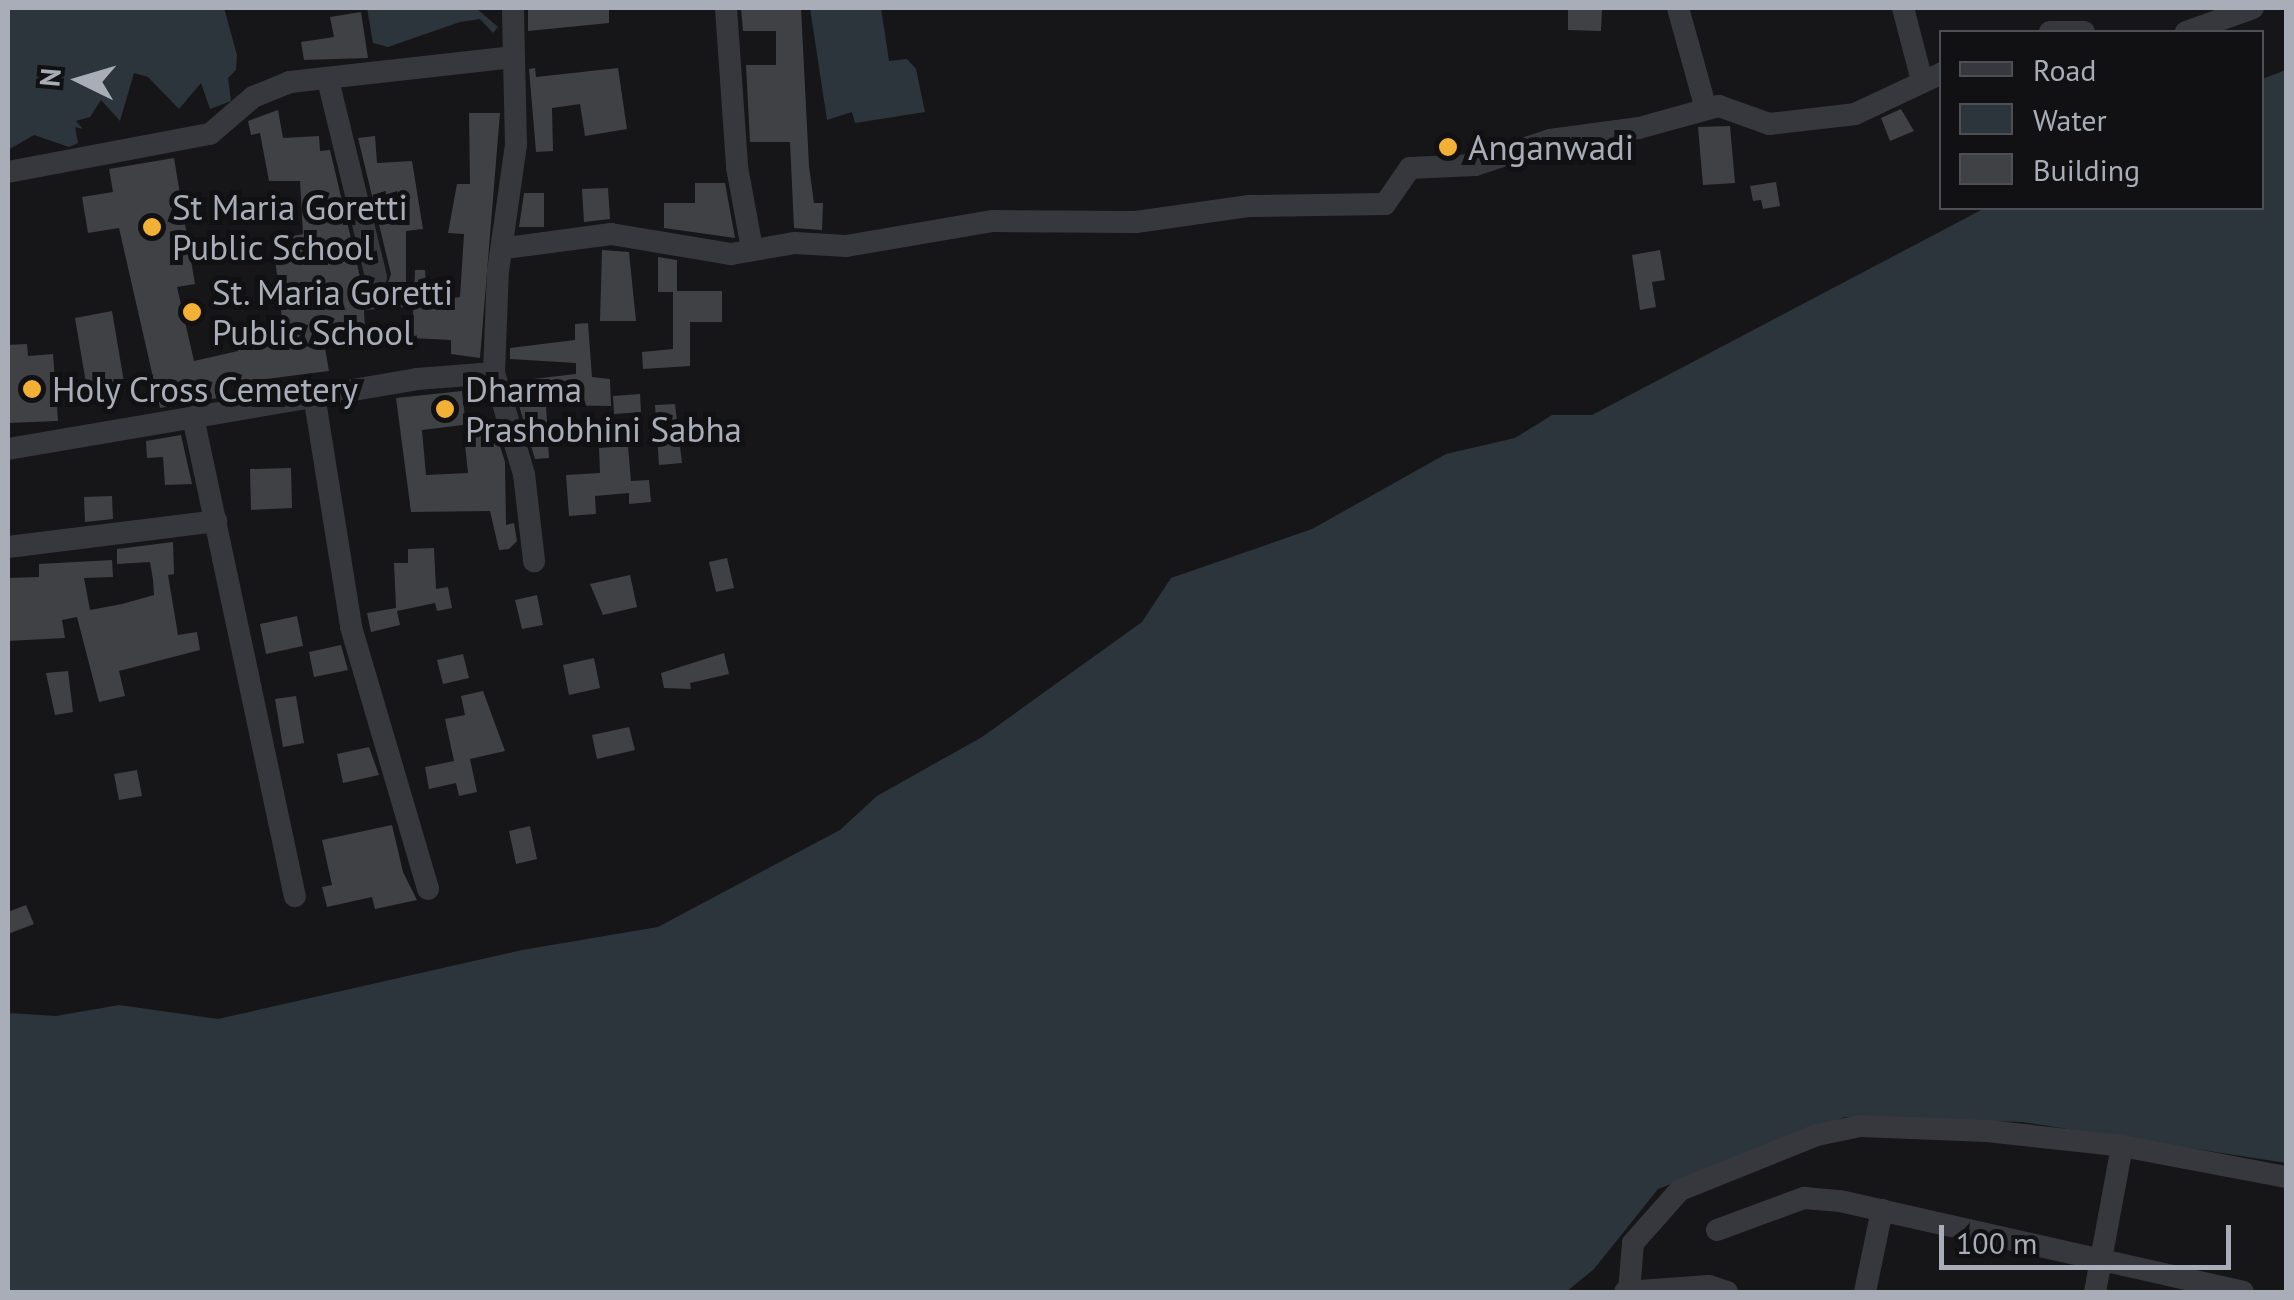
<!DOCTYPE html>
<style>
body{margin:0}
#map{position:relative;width:2294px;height:1300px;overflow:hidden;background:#161618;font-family:"PT Sans",sans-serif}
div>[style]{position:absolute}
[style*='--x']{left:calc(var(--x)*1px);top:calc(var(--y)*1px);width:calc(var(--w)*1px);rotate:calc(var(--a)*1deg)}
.water>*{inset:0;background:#2c353c}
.building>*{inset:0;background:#404145}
.minor>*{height:22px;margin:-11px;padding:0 11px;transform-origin:11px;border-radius:11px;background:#37383d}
.dots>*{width:28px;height:28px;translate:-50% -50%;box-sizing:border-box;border:5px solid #111113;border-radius:50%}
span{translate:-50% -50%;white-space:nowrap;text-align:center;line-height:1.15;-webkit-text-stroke:10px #111113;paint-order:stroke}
.poi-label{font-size:35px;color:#a8adb8}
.left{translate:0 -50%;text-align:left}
.frame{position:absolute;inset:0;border:10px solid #a8adb8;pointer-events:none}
.legend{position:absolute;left:1939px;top:30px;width:325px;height:180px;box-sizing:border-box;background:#111113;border:2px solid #4d4f55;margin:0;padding:12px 18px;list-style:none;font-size:30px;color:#a8adb8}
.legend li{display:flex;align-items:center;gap:20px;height:50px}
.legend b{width:50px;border:2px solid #4d4f55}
.north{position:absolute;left:30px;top:30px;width:100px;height:100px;-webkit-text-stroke:8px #111113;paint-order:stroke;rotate:275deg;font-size:28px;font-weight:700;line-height:40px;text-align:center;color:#a8adb8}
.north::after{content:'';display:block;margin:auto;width:35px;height:45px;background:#a8adb8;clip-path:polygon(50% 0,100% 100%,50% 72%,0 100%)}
.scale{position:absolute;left:1939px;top:1225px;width:292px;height:45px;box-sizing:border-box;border:5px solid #a8adb8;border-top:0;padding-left:12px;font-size:30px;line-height:35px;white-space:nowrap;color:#a8adb8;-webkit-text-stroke:8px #111113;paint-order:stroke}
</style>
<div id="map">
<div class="water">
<div style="clip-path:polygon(8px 8px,224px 8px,237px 55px,236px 70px,228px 78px,231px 101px,210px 109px,201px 83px,179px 109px,148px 77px,134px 73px,120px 121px,101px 100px,90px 117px,76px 121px,83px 129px,75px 127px,78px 143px,69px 147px,34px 135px,8px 150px)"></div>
<div style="clip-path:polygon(367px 8px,476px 8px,498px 27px,493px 33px,480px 19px,460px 22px,388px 47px,373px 43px)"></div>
<div style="clip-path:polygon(810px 8px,881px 8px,889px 61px,907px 59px,916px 69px,925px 112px,855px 123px,852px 112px,827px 120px)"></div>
<div style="clip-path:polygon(2286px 70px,2286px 1163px,2022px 1122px,1845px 1117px,1658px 1189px,1594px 1269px,1566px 1292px,8px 1292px,8px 1013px,56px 1016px,119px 1005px,218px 1019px,522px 950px,658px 927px,840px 830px,877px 796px,982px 737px,1142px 622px,1171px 578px,1312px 529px,1446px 454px,1515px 438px,1552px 415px,1592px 415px,1985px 208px,2262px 208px,2262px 79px)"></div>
</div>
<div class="building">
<div style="clip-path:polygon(528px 8px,609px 8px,609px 23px,528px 31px)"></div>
<div style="clip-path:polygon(741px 8px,801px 8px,809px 166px,814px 203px,823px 203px,822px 230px,794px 228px,790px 142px,750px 142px,746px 65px,776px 65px,776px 31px,743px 31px)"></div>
<div style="clip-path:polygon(1568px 8px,1602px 8px,1601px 31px,1568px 30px)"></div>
<div style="clip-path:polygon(361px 12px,368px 58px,304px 60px,301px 42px,334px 37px,330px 17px)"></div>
<div style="clip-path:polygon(535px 68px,536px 77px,618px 68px,627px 129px,585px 136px,580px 104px,552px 108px,553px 151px,536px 152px,529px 69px)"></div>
<div style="clip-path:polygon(1901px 109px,1914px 131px,1890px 141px,1881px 118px)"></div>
<div style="clip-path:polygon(278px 110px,283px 138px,319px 136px,320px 151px,330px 150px,361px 281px,371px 291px,386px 288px,391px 274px,358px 138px,375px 136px,377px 163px,412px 161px,423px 229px,406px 231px,406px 307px,364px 310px,365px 328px,322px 331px,329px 371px,227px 384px,229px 396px,160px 408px,119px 228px,88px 233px,82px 197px,113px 192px,109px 169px,174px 158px,195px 284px,177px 287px,194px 361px,238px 351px,237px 344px,284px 336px,273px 240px,303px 234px,300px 181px,269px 181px,260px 133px,251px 135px,248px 121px)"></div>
<div style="clip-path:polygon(469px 113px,500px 113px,480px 358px,451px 354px,451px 340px,412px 338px,415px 270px,425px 270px,427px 302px,460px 297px,464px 234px,448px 233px,457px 184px,470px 184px)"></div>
<div style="clip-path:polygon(1730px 126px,1735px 183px,1703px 185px,1698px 127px)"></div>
<div style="clip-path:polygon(1776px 182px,1780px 206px,1763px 209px,1761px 200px,1753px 201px,1750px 186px)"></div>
<div style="clip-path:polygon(695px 183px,725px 183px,735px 238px,664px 228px,664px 203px,695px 203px)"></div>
<div style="clip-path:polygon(608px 188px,610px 219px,584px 222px,582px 189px)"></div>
<div style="clip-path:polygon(524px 193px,544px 193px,544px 227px,519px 227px)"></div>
<div style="clip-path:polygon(602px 250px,629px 252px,636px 321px,600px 321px)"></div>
<div style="clip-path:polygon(1660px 250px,1665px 280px,1652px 282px,1656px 307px,1640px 310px,1632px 255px)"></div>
<div style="clip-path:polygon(658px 257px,677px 260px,677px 291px,722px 291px,722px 322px,690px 322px,690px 366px,643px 369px,642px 352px,673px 349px,673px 292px,658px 292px)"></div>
<div style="clip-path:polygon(112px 311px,124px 382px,87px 389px,75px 318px)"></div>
<div style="clip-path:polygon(588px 323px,592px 377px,610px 379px,611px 406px,546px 405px,549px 458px,535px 459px,517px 399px,526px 398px,524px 380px,576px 374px,576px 363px,510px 359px,510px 348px,575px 340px,575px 324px)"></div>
<div style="clip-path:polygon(27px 344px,28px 356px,53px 354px,58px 421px,8px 423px,8px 345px)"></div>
<div style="clip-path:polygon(evenodd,462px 391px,465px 418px,486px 417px,487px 438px,497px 437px,505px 462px,506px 525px,514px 523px,517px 541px,509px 549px,499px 550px,490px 511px,411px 512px,396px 398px,462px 391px,463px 425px,468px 473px,426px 475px,422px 430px,463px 425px)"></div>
<div style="clip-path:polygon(640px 394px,641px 412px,614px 414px,613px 396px)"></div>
<div style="clip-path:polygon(675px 404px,682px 463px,659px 465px,655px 405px)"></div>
<div style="clip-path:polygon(181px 435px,192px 484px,165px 485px,163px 457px,147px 458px,146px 441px)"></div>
<div style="clip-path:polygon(628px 446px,631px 481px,649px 480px,651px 502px,629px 504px,629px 493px,595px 496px,596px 514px,569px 516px,566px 475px,600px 473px,599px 448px)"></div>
<div style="clip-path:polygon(291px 468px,292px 508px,251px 510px,250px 469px)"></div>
<div style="clip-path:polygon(112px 496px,113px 519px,85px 522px,84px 497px)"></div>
<div style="clip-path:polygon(173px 542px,174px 574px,168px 575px,178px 635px,197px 632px,200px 650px,119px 671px,125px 696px,99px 702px,77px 617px,62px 620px,65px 638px,8px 641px,8px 578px,39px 577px,39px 564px,112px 560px,113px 577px,84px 578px,90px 610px,122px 604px,154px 595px,153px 580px,150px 562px,117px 564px,117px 549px)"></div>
<div style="clip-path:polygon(434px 548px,436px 589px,448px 587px,452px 608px,437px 611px,435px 603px,397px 611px,400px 625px,371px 632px,367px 613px,396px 608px,394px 563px,408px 563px,408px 549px)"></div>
<div style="clip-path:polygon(727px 558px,734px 588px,716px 592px,709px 562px)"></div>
<div style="clip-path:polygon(630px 575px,637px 607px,603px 615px,590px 584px)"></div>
<div style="clip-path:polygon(537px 595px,543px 625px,522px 629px,515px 600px)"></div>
<div style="clip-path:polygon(297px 616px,303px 646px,266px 654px,260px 624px)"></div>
<div style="clip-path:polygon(341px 645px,348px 670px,314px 677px,309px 652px)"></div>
<div style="clip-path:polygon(724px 653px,729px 674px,690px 683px,691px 689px,664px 688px,661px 673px)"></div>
<div style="clip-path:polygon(463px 654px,469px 678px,443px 684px,437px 660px)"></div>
<div style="clip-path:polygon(594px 658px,600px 688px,569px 695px,563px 665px)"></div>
<div style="clip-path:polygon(68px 671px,73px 712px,55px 715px,46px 673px)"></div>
<div style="clip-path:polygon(483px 691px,505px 751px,470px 759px,477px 792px,459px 796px,456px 783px,429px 789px,425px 767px,454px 761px,445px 719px,465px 715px,461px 696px)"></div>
<div style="clip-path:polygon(296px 696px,304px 743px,283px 747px,275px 699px)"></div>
<div style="clip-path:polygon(629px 727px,635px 750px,597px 759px,592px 735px)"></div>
<div style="clip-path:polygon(369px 747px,379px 775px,343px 783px,337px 754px)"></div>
<div style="clip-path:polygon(137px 770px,142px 796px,119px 800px,114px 774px)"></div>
<div style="clip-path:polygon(392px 825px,403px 872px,417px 900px,375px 909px,372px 897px,327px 907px,322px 887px,332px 885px,322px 840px)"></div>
<div style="clip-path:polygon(530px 826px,537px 859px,516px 864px,509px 831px)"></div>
<div style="clip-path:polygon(26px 905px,34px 924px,8px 934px,8px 912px)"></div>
</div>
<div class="minor">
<div style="--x:726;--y:8;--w:159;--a:86"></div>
<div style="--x:737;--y:167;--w:83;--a:79.6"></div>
<div style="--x:1678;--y:8;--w:105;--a:74.5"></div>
<div style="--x:1903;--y:8;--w:75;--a:75.4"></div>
<div style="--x:2050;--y:32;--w:34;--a:0"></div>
<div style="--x:2186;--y:32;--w:71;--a:-19.7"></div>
<div style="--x:328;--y:80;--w:203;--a:76.3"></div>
<div style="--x:8;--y:172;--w:206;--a:-10.7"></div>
<div style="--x:210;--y:134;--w:57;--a:-40.7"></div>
<div style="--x:253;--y:97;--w:40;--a:-22"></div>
<div style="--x:290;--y:82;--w:225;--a:-6.4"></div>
<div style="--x:514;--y:57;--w:49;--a:-91.2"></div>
<div style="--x:506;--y:248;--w:106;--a:-7.6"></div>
<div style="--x:611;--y:234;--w:122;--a:9.5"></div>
<div style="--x:731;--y:254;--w:65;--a:-9.8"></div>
<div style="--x:795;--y:243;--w:51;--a:3.4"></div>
<div style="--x:846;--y:246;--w:149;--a:-9.7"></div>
<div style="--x:993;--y:221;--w:143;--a:0.4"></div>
<div style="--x:1136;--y:222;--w:113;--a:-8.1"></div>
<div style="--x:1248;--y:206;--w:137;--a:-0.8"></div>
<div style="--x:1385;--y:204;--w:44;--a:-55.2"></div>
<div style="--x:1410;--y:168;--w:65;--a:-2.6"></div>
<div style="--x:1475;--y:165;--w:79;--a:-18.4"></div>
<div style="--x:1550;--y:140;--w:90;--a:-7.7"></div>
<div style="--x:1639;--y:128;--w:83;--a:-15.4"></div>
<div style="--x:1719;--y:106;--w:53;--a:19.8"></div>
<div style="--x:1769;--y:124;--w:87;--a:-6.6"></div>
<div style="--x:1855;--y:114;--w:96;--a:-25.2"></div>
<div style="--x:494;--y:373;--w:105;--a:73.5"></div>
<div style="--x:524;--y:474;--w:88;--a:83.4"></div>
<div style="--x:314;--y:395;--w:235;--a:80.9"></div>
<div style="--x:351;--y:627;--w:273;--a:73.6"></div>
<div style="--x:193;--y:417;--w:490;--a:78"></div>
<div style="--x:8;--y:449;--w:415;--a:-9.7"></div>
<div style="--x:417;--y:379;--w:77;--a:-4.5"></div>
<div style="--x:494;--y:373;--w:102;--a:-87.8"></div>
<div style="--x:498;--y:271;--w:127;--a:-81.9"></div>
<div style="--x:516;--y:145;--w:88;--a:-91.3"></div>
<div style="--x:8;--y:547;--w:210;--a:-7.1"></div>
<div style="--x:1717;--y:1230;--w:93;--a:-20.2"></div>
<div style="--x:1804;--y:1198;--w:36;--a:5"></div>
<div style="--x:1840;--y:1201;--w:413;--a:12.7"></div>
<div style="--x:1629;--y:1291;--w:48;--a:-85.2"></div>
<div style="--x:1633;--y:1243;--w:71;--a:-48.4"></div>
<div style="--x:1680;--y:1190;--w:148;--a:-21.9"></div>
<div style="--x:1817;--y:1135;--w:44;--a:-11.8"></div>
<div style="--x:1860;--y:1126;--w:127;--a:2.3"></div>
<div style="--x:1987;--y:1131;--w:136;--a:6.3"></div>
<div style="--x:2122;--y:1146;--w:167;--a:10.7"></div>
<div style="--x:1625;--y:1292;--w:84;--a:-4.1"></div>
<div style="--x:1709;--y:1286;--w:19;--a:18"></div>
<div style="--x:1865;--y:1292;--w:84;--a:-78.3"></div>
<div style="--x:2095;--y:1292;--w:148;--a:-79.5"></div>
</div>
<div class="dots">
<div style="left:1448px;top:147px;background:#f2b134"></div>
<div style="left:152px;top:227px;background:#f2b134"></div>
<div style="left:192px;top:312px;background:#f2b134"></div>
<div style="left:32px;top:389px;background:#f2b134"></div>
<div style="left:445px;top:409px;background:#f2b134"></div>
</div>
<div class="poi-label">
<span class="left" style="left:1468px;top:147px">Anganwadi</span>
<span class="left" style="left:172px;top:227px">St Maria Goretti<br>Public School</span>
<span class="left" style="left:212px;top:312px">St. Maria Goretti<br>Public School</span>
<span class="left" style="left:52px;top:389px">Holy Cross Cemetery</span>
<span class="left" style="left:465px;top:409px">Dharma<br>Prashobhini Sabha</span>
</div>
<div class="frame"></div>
<ul class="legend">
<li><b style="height:12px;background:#37383d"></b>Road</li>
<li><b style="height:28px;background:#2c353c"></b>Water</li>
<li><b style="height:28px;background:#404145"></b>Building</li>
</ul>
<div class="north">N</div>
<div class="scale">100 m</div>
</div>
